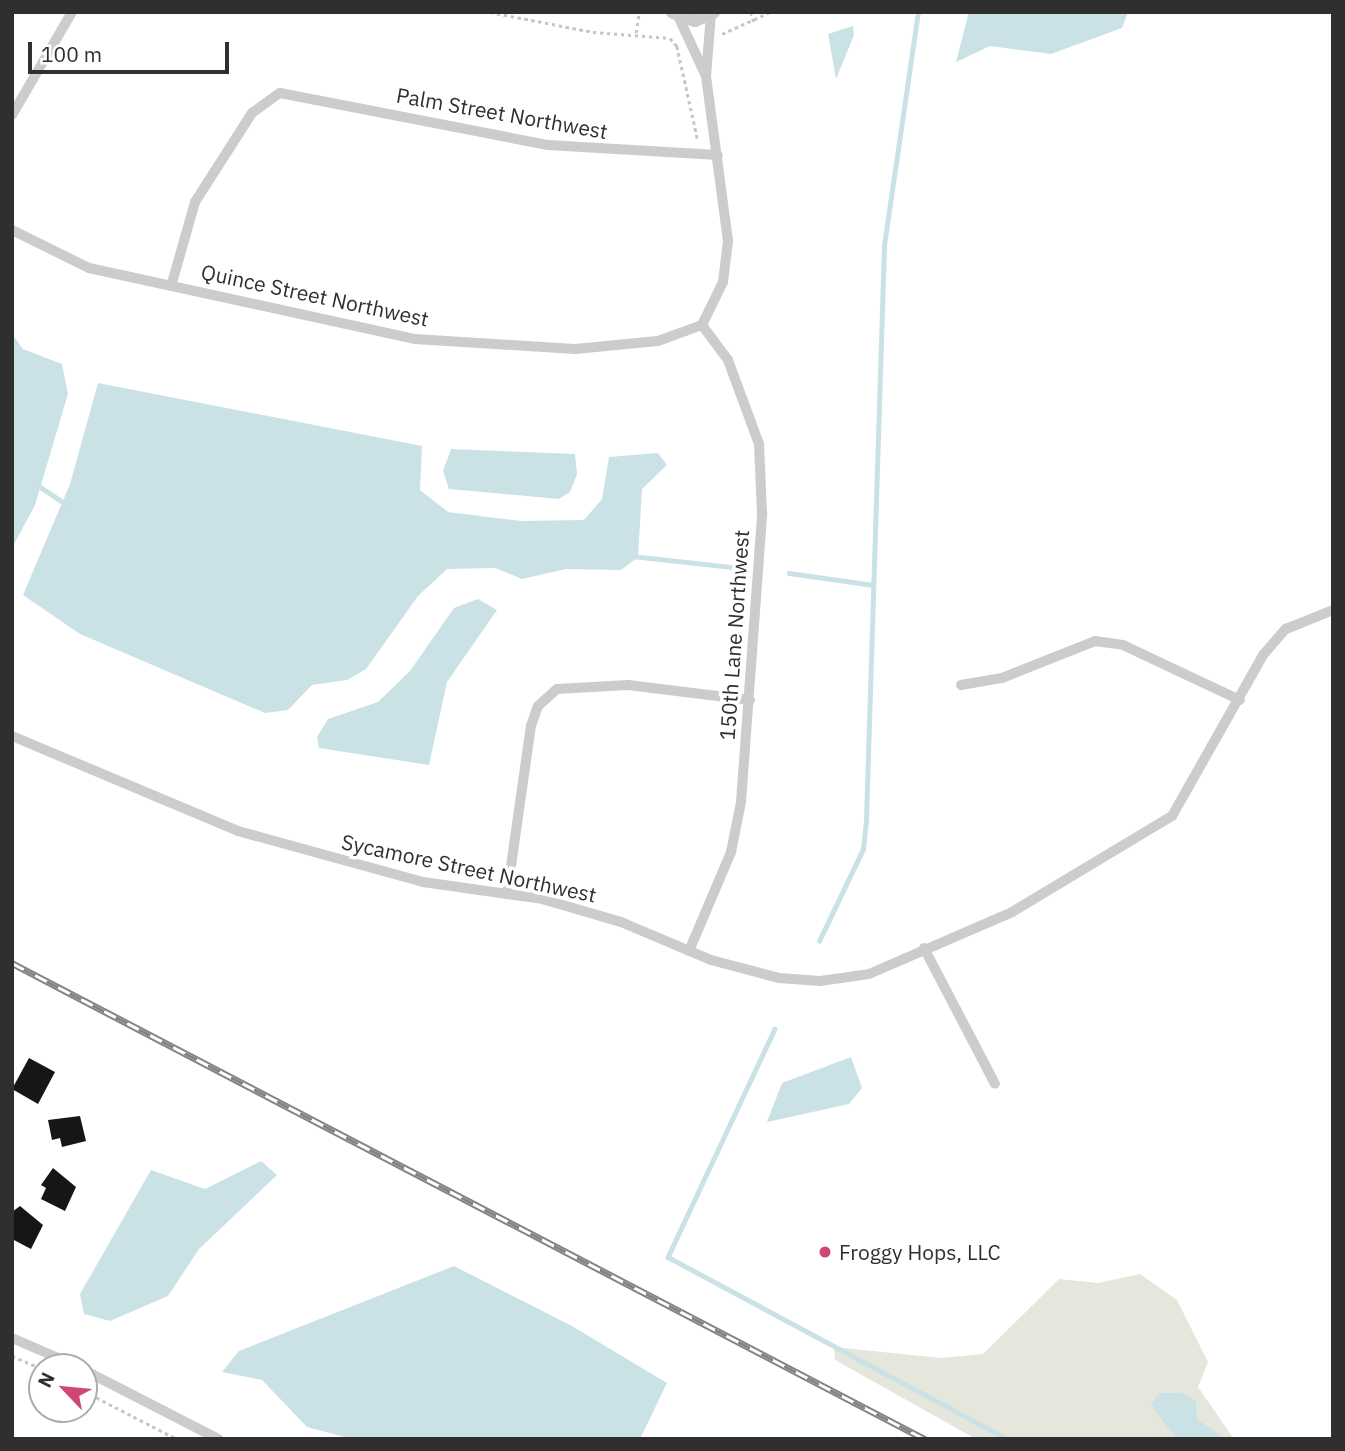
<!DOCTYPE html>
<style>
body{margin:0}
#map{position:relative;width:1345px;height:1451px;overflow:hidden;background:#fff;font-family:"IBM Plex Sans",sans-serif}
div>[style]{position:absolute}
[style*='--x']{left:calc(var(--x)*1px);top:calc(var(--y)*1px);width:calc(var(--w)*1px);rotate:calc(var(--a)*1deg)}
.green>*{inset:0;background:#e5e7dc}
.water>*{inset:0;background:#cae2e6}
.stream>*{height:4.5px;margin:-2.25px;padding:0 2.25px;transform-origin:2.25px;border-radius:2.25px;background:#cae2e6}
.building>*{inset:0;background:#161616}
.path>*{height:2.5px;margin-top:-1.25px;transform-origin:0;background:repeating-linear-gradient(90deg,#c6c6c6 0 3.5px,transparent 0 7px)}
.minor>*{height:10px;margin:-5px;padding:0 5px;transform-origin:5px;border-radius:5px;background:#ccc}
.tertiary>*{height:14px;margin:-7px;padding:0 7px;transform-origin:7px;border-radius:7px;background:#ccc}
.rail>*{height:7px;margin-top:-3.5px;transform-origin:0;background:repeating-linear-gradient(90deg,#fff 0 13px,#848484 0 26px);box-sizing:border-box;border-block:2px solid #848484}
.dots>*{width:19px;height:19px;translate:-50% -50%;box-sizing:border-box;border:4px solid #fff;border-radius:50%}
span{translate:-50% -50%;white-space:nowrap;text-align:center;line-height:1.15;-webkit-text-stroke:7px #fff;paint-order:stroke}
.street-label{font-size:21px;color:#2f2f2f}
.poi-label{font-size:21px;color:#2f2f2f}
.left{translate:0 -50%;text-align:left}
.frame{position:absolute;inset:0;border:14px solid #2f2f2f;pointer-events:none}
.north{position:absolute;left:28px;top:1353px;width:70px;height:70px;box-sizing:border-box;background:#fff;border:2px solid #acacac;border-radius:50%;rotate:296deg;font-size:19px;font-weight:700;line-height:28px;text-align:center;color:#2f2f2f}
.north::after{content:'';display:block;margin:auto;width:24px;height:32px;background:#d04775;clip-path:polygon(50% 0,100% 100%,50% 72%,0 100%)}
.scale{position:absolute;left:28px;top:42px;width:201px;height:32px;box-sizing:border-box;border:4px solid #2f2f2f;border-top:0;padding-left:9px;font-size:21px;line-height:24px;white-space:nowrap;color:#2f2f2f;-webkit-text-stroke:5px #fff;paint-order:stroke}
</style>
<div id="map">
<div class="green">
<div style="clip-path:polygon(1140px 1274px,1177px 1300px,1208px 1362px,1198px 1387px,1234px 1439px,976px 1439px,835px 1360px,834px 1347px,941px 1358px,983px 1354px,1059px 1279px,1098px 1283px)"></div>
</div>
<div class="water">
<div style="clip-path:polygon(969px 12px,1128px 12px,1122px 28px,1051px 54px,990px 46px,956px 62px)"></div>
<div style="clip-path:polygon(853px 26px,854px 35px,836px 79px,828px 34px)"></div>
<div style="clip-path:polygon(12px 334px,23px 349px,62px 364px,68px 394px,35px 505px,12px 548px)"></div>
<div style="clip-path:polygon(98px 383px,422px 446px,420px 490px,448px 512px,521px 521px,584px 520px,602px 499px,609px 457px,658px 453px,667px 465px,642px 489px,638px 557px,621px 570px,566px 569px,522px 579px,495px 568px,447px 569px,418px 596px,366px 669px,347px 680px,312px 685px,288px 710px,265px 713px,80px 634px,23px 595px,70px 484px)"></div>
<div style="clip-path:polygon(451px 449px,575px 454px,577px 474px,570px 492px,559px 499px,449px 489px,443px 471px)"></div>
<div style="clip-path:polygon(478px 599px,497px 610px,447px 682px,429px 765px,319px 748px,317px 737px,328px 719px,378px 702px,410px 671px,454px 608px)"></div>
<div style="clip-path:polygon(851px 1057px,862px 1088px,849px 1104px,767px 1122px,782px 1083px)"></div>
<div style="clip-path:polygon(261px 1161px,277px 1175px,199px 1249px,168px 1296px,110px 1321px,84px 1314px,80px 1294px,151px 1170px,205px 1189px)"></div>
<div style="clip-path:polygon(454px 1266px,572px 1326px,667px 1383px,640px 1439px,352px 1439px,307px 1427px,262px 1380px,222px 1372px,239px 1351px)"></div>
<div style="clip-path:polygon(1159px 1393px,1182px 1393px,1196px 1401px,1197px 1419px,1226px 1439px,1177px 1439px,1151px 1405px)"></div>
</div>
<div class="stream">
<div style="--x:39;--y:486;--w:32;--a:34"></div>
<div style="--x:632;--y:556;--w:101;--a:6.3"></div>
<div style="--x:789;--y:573;--w:85;--a:8.1"></div>
<div style="--x:819;--y:941;--w:102;--a:-64.4"></div>
<div style="--x:863;--y:849;--w:30;--a:-84"></div>
<div style="--x:866;--y:819;--w:574;--a:-88.2"></div>
<div style="--x:884;--y:245;--w:235;--a:-81.7"></div>
<div style="--x:775;--y:1029;--w:252;--a:115.1"></div>
<div style="--x:668;--y:1257;--w:385;--a:28.2"></div>
</div>
<div class="building">
<div style="clip-path:polygon(29px 1058px,55px 1072px,38px 1104px,12px 1089px)"></div>
<div style="clip-path:polygon(80px 1116px,86px 1141px,62px 1147px,60px 1138px,52px 1140px,48px 1120px)"></div>
<div style="clip-path:polygon(53px 1168px,76px 1187px,65px 1211px,41px 1199px,46px 1188px,41px 1185px)"></div>
<div style="clip-path:polygon(20px 1206px,43px 1225px,31px 1249px,12px 1239px,12px 1212px)"></div>
</div>
<div class="path">
<div style="--x:490;--y:12;--w:105;--a:11"></div>
<div style="--x:593;--y:32;--w:77;--a:4.5"></div>
<div style="--x:670;--y:38;--w:11;--a:49"></div>
<div style="--x:677;--y:46;--w:97;--a:77.5"></div>
<div style="--x:751;--y:12;--w:10;--a:73"></div>
<div style="--x:636;--y:33;--w:21;--a:-82"></div>
<div style="--x:722;--y:34;--w:53;--a:-24.6"></div>
<div style="--x:12;--y:1356;--w:33;--a:23"></div>
<div style="--x:84;--y:1391;--w:105;--a:27.3"></div>
</div>
<div class="minor">
<div style="--x:678;--y:16;--w:66;--a:65"></div>
<div style="--x:706;--y:76;--w:62;--a:-85.4"></div>
<div style="--x:12;--y:115;--w:119;--a:-59.8"></div>
<div style="--x:12;--y:230;--w:86;--a:26.3"></div>
<div style="--x:89;--y:268;--w:334;--a:12.3"></div>
<div style="--x:415;--y:339;--w:160;--a:3.6"></div>
<div style="--x:575;--y:349;--w:83;--a:-5.5"></div>
<div style="--x:658;--y:341;--w:47;--a:-20"></div>
<div style="--x:172;--y:283;--w:84;--a:-74.1"></div>
<div style="--x:195;--y:202;--w:106;--a:-57.4"></div>
<div style="--x:252;--y:113;--w:34;--a:-36"></div>
<div style="--x:280;--y:93;--w:273;--a:11"></div>
<div style="--x:548;--y:145;--w:170;--a:3.4"></div>
<div style="--x:702;--y:325;--w:48;--a:-64"></div>
<div style="--x:723;--y:282;--w:41;--a:-83"></div>
<div style="--x:728;--y:241;--w:166;--a:-97.6"></div>
<div style="--x:961;--y:685;--w:42;--a:-9.7"></div>
<div style="--x:1002;--y:678;--w:100;--a:-21.7"></div>
<div style="--x:1095;--y:641;--w:28;--a:8"></div>
<div style="--x:1123;--y:645;--w:129;--a:25.2"></div>
<div style="--x:12;--y:736;--w:245;--a:22.8"></div>
<div style="--x:238;--y:831;--w:192;--a:15.4"></div>
<div style="--x:423;--y:882;--w:120;--a:8.1"></div>
<div style="--x:542;--y:899;--w:82;--a:16.2"></div>
<div style="--x:621;--y:922;--w:98;--a:22.9"></div>
<div style="--x:711;--y:960;--w:70;--a:14.8"></div>
<div style="--x:779;--y:978;--w:41;--a:4.2"></div>
<div style="--x:820;--y:981;--w:49;--a:-8.1"></div>
<div style="--x:869;--y:974;--w:156;--a:-23.4"></div>
<div style="--x:1012;--y:912;--w:187;--a:-31"></div>
<div style="--x:1172;--y:816;--w:185;--a:-60.5"></div>
<div style="--x:1263;--y:655;--w:35;--a:-49"></div>
<div style="--x:1286;--y:629;--w:51;--a:-22"></div>
<div style="--x:507;--y:894;--w:170;--a:-81.9"></div>
<div style="--x:531;--y:726;--w:21;--a:-71"></div>
<div style="--x:538;--y:706;--w:25;--a:-42"></div>
<div style="--x:557;--y:689;--w:71;--a:-3.2"></div>
<div style="--x:628;--y:685;--w:123;--a:7"></div>
<div style="--x:924;--y:948;--w:153;--a:62.4"></div>
<div style="--x:689;--y:951;--w:108;--a:-67"></div>
<div style="--x:731;--y:852;--w:51;--a:-78.7"></div>
<div style="--x:741;--y:802;--w:290;--a:-85.8"></div>
<div style="--x:762;--y:513;--w:69;--a:-92.5"></div>
<div style="--x:759;--y:444;--w:90;--a:-110.3"></div>
<div style="--x:728;--y:360;--w:44;--a:-126.6"></div>
<div style="--x:12;--y:1338;--w:73;--a:23.4"></div>
<div style="--x:84;--y:1370;--w:151;--a:27.2"></div>
</div>
<div class="tertiary">
<div style="--x:673;--y:12;--w:23;--a:20"></div>
<div style="--x:695;--y:20;--w:20;--a:-24"></div>
</div>
<div class="rail">
<div style="--x:12;--y:963;--w:1030;--a:27.54"></div>
</div>
<div class="dots">
<div style="left:825px;top:1252px;background:#d04775"></div>
</div>
<div class="street-label">
<span style="left:502px;top:113px;rotate:10deg">Palm Street Northwest</span>
<span style="left:315px;top:295px;rotate:12deg">Quince Street Northwest</span>
<span style="left:734px;top:635px;rotate:-86deg">150th Lane Northwest</span>
<span style="left:469px;top:868px;rotate:12deg">Sycamore Street Northwest</span>
</div>
<div class="poi-label">
<span class="left" style="left:839px;top:1252px">Froggy Hops, LLC</span>
</div>
<div class="frame"></div>
<div class="north">N</div>
<div class="scale">100 m</div>
</div>
